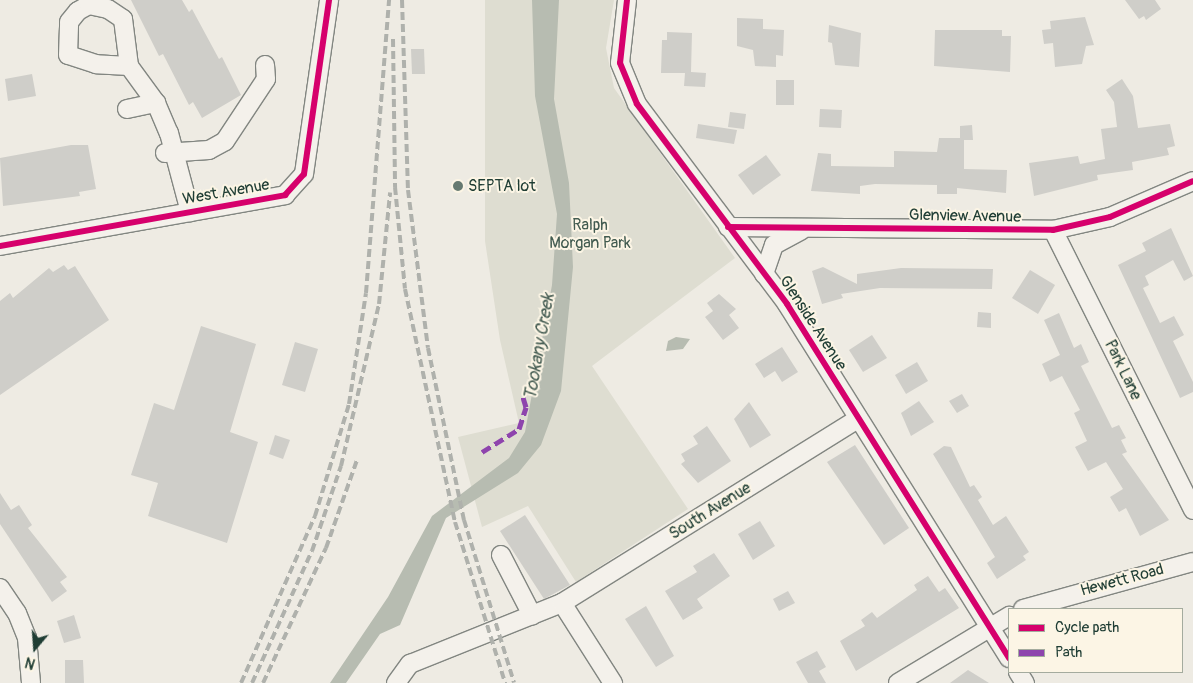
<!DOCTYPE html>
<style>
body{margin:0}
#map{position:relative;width:1193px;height:683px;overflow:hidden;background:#eeebe3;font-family:Pangolin,sans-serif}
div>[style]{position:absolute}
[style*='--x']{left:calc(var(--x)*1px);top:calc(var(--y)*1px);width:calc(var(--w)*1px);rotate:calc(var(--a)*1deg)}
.green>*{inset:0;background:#deddd1}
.water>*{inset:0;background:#b7bcb1}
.building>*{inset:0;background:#cfcec9}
.roads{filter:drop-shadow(1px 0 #828681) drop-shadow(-1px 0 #828681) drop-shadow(0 1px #828681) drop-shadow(0 -1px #828681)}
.minor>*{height:18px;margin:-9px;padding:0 9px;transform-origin:9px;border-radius:9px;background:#f4f1eb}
.rail>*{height:4px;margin-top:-2px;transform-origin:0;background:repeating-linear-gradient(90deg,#afb1ac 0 8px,transparent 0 12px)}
.quiet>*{height:5px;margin-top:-2.5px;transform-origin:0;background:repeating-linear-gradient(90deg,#8e44ad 0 10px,transparent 0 15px)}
.cycleway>*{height:6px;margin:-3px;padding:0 3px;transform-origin:3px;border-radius:3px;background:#d6006c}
.dots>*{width:14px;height:14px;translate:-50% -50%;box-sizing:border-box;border:2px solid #fcf5e5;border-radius:50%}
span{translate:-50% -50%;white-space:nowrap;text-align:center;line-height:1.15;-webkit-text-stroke:4px #fcf5e5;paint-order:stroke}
.poi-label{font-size:16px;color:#1f3d34}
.left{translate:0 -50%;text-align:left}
.street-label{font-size:16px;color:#1f3d34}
.park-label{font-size:16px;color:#425b50}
.water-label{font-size:18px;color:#465d53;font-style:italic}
.legend{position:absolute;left:1008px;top:608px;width:175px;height:65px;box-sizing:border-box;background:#fcf5e5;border:1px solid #a4ab9e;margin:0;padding:6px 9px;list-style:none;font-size:15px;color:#1f3d34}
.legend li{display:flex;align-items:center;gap:10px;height:25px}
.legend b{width:25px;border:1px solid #a4ab9e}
.north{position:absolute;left:10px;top:623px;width:50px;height:50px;-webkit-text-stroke:4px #fcf5e5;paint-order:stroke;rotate:198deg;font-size:14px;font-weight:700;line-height:20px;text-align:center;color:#1f3d34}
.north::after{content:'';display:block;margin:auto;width:18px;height:22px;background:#1f3d34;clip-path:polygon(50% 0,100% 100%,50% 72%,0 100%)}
</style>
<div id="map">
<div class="green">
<div style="clip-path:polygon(485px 0,614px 0,606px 48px,614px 88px,735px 258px,592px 366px,688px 509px,576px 582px,528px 506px,482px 527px,458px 437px,519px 423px,500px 340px,485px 241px)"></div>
</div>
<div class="water">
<div style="clip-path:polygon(532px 0,559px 0,554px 99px,569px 183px,573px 267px,561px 391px,541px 445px,518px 473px,446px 518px,400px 625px,380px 634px,346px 683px,330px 683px,388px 597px,432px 516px,509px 458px,525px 432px,552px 285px,557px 214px,535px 96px)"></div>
<div style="clip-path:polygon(676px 337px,690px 339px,683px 349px,666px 351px,668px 341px)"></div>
</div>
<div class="building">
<div style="clip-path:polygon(131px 0,182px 0,189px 12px,192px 9px,219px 59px,222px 57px,241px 95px,202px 118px,193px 102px,189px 105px,163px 54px,159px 56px)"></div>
<div style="clip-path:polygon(1125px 0,1155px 0,1161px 9px,1146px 20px,1144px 16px,1139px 19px)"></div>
<div style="clip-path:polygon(1085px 17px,1094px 45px,1086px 46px,1082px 64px,1055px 67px,1053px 43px,1044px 44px,1042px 30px,1051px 29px,1050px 21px)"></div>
<div style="clip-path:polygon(737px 18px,763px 19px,763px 29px,784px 30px,783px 56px,776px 55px,776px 67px,755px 66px,753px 50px,737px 46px)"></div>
<div style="clip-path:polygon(829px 25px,861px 33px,859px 67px,835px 65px,832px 43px,828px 42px)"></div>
<div style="clip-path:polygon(935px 30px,1002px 30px,1002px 36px,1011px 36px,1010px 72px,934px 66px)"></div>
<div style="clip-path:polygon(667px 32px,692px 33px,691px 72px,706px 73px,705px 87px,684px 86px,685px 73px,661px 73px,662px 40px,667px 40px)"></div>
<div style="clip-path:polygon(411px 49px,424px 49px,425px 74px,412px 74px)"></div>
<div style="clip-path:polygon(32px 74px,36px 96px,8px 101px,5px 79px)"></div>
<div style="clip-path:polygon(1122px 79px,1133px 96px,1138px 128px,1170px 124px,1175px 146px,1167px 148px,1169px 155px,1132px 162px,1133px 170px,1097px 175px,1098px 180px,1034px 196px,1029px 163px,1078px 156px,1080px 164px,1105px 159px,1101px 129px,1117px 127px,1114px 102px,1106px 90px)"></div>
<div style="clip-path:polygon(776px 80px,794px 80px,794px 105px,776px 105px)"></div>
<div style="clip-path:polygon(820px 109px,842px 110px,841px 128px,819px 127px)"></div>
<div style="clip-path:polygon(730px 112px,746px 114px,744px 129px,728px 127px)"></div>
<div style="clip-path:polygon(698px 124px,737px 130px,734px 144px,696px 138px)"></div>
<div style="clip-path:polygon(972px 125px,973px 140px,964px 140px,964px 169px,1007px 170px,1006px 193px,957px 188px,957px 194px,937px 194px,937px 185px,875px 184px,860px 186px,860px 194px,811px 191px,818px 153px,831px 154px,831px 166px,894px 167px,894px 151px,937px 152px,939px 138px,960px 138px,960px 126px)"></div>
<div style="clip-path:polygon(71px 145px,88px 145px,96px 189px,79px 192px,80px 196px,3px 206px,0 158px)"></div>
<div style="clip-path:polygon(766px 155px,781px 175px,753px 195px,738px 175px)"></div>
<div style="clip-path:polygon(1171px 228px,1193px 276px,1184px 281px,1173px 260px,1145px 276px,1149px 285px,1143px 288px,1160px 323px,1174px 316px,1184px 335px,1173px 341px,1193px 382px,1193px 392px,1180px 398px,1118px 265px,1146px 251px,1142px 243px)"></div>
<div style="clip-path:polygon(64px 265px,68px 270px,75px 266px,109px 320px,0 395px,0 301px,10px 293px,13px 298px,49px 268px,53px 272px)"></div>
<div style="clip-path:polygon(823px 267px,857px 284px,857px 274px,901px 268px,993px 269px,992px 289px,880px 288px,841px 294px,843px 298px,822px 304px,812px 271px)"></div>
<div style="clip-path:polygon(1030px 270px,1055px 285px,1038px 314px,1012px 298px)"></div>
<div style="clip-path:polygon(719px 294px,736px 309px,729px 315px,739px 328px,723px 340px,705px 317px,713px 311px,707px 303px)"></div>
<div style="clip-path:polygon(978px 312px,991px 313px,991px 328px,977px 327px)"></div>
<div style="clip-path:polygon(1059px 313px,1074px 348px,1081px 344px,1089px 362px,1081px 366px,1112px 428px,1119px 425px,1126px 438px,1121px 440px,1127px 452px,1122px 454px,1169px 520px,1140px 536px,1126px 508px,1119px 512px,1110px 497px,1123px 489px,1106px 462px,1088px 471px,1075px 447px,1087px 441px,1074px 413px,1080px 410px,1062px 376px,1050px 382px,1042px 364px,1060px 355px,1044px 320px)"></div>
<div style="clip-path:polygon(201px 326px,256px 344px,230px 432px,258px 442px,227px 543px,148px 516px,158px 483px,131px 475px,154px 403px,174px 410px)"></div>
<div style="clip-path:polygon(872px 335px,887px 358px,863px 372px,849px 350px)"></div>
<div style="clip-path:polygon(295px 342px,318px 349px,305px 392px,282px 385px)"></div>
<div style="clip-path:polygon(782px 347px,798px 372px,782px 382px,775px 371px,764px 378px,755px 364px)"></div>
<div style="clip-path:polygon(917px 362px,928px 381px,906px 394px,895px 375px)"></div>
<div style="clip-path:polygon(962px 394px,969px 406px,957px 413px,949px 401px)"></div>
<div style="clip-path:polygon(919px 401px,934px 422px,911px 436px,901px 413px)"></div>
<div style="clip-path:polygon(749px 402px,771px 435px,750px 448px,734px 419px)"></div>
<div style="clip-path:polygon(707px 426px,731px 461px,698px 483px,681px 464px,685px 461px,681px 454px,698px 444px,693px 436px)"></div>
<div style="clip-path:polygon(275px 435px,290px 440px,283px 459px,269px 454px)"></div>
<div style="clip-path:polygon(855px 445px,909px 528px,884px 545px,827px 462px)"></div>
<div style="clip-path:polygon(944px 446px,951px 447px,970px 487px,974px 485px,982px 497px,978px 500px,993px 525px,1006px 516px,1029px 552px,1023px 556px,1026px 560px,997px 579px,987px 563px,995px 557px,933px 454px)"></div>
<div style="clip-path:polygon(0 493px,11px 510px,19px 505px,32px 525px,28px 528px,67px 577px,60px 582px,67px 591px,52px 602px,0 524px)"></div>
<div style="clip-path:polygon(525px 515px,570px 585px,544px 599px,500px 531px)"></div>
<div style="clip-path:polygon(760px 521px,775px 546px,753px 560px,738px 534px)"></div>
<div style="clip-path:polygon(714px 553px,730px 576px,697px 599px,703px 608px,683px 620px,665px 591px,697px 572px,693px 566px)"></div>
<div style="clip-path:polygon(928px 576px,939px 592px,945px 588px,959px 608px,856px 671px,840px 641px,865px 626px,861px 620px,872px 612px,877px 618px,917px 590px,914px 585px)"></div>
<div style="clip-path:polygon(788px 591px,795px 603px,779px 611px,773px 599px)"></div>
<div style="clip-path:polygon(646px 606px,674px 656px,656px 667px,625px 619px)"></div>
<div style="clip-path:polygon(74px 615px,81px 638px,64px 643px,57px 621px)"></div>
<div style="clip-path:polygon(817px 651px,826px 667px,819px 671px,826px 683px,808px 683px,796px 662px)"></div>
<div style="clip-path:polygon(65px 660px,83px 660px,84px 683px,65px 683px)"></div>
<div style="clip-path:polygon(968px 670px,989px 683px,950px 683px)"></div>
</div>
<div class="roads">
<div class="minor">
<div style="--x:627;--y:0;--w:63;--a:96.3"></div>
<div style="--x:620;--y:63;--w:44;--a:67.5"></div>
<div style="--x:637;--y:104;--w:250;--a:53.1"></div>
<div style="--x:787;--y:304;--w:418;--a:57.9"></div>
<div style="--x:129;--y:66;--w:33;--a:-177"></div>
<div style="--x:96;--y:64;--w:29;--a:-162"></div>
<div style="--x:68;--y:55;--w:33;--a:-88"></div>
<div style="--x:69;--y:22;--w:14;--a:-51"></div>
<div style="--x:78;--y:11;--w:13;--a:-29"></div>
<div style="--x:89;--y:5;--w:19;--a:12"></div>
<div style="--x:108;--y:9;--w:18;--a:34"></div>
<div style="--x:123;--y:19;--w:47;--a:82.7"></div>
<div style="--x:129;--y:66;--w:46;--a:53.9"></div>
<div style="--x:156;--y:103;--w:33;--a:67"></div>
<div style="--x:169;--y:133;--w:82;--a:75.1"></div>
<div style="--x:127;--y:109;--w:30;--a:-12"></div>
<div style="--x:165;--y:153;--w:44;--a:-3.9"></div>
<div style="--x:209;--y:150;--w:18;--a:-29"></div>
<div style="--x:225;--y:141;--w:74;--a:-56.5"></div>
<div style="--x:266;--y:79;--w:14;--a:-94"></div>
<div style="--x:728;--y:227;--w:325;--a:0.5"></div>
<div style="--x:1053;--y:230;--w:58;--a:-12.8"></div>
<div style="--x:1110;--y:217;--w:90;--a:-23.4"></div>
<div style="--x:1053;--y:230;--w:313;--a:63.4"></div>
<div style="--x:0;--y:246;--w:290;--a:-10.1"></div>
<div style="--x:285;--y:195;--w:28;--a:-48"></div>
<div style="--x:304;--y:174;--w:176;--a:-81.8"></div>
<div style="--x:764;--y:274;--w:31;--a:-71"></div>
<div style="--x:774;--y:245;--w:30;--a:-28"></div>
<div style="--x:501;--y:555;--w:68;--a:62.7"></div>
<div style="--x:0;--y:588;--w:30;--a:56"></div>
<div style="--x:17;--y:613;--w:27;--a:68"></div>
<div style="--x:27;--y:638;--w:45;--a:84.9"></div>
<div style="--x:562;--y:603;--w:95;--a:57.5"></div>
<div style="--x:1023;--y:609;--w:176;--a:-15.5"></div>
<div style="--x:1018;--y:672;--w:13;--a:58"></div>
<div style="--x:396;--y:683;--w:24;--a:-54"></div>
<div style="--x:410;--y:664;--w:164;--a:-21.9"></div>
<div style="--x:562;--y:603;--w:349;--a:-31.9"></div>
<div style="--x:898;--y:683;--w:130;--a:-31.1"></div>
</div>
</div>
<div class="rail">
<div style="--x:402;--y:0;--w:190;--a:88.2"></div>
<div style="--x:408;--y:190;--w:159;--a:82.8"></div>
<div style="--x:428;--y:348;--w:176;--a:78.2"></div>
<div style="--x:464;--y:520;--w:170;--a:72.9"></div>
<div style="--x:393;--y:39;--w:148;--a:89.2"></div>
<div style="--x:395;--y:187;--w:102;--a:84.4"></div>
<div style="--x:405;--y:289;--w:238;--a:77.9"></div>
<div style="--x:455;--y:522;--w:169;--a:72.7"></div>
<div style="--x:241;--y:683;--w:183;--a:-66.1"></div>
<div style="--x:315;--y:516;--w:117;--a:-73.1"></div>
<div style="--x:349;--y:404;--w:112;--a:-81.3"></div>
<div style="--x:366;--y:293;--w:294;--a:-85.5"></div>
<div style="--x:252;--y:683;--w:145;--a:-65.6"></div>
<div style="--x:312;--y:551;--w:90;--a:-71.2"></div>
<div style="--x:341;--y:466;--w:166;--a:-76.8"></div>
<div style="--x:379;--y:304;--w:112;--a:-84.3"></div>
<div style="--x:263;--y:683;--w:149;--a:-65"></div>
<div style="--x:326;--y:548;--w:93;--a:-70.6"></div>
</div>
<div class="quiet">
<div style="--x:482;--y:452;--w:44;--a:-31.9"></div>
<div style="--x:519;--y:429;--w:23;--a:-72"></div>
<div style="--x:526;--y:407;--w:14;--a:-107"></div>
</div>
<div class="cycleway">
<div style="--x:627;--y:0;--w:63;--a:96.3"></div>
<div style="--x:620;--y:63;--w:44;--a:67.5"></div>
<div style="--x:637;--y:104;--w:250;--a:53.1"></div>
<div style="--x:787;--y:304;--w:418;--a:57.9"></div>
<div style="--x:728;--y:227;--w:325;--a:0.5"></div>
<div style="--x:1053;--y:230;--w:58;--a:-12.8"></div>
<div style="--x:1110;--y:217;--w:90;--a:-23.4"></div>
<div style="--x:0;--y:246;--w:290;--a:-10.1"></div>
<div style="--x:285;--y:195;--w:28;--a:-48"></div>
<div style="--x:304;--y:174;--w:176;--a:-81.8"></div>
</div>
<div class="dots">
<div style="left:458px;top:186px;background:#677a71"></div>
</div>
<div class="poi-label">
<span class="left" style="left:468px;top:186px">SEPTA lot</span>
</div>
<div class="street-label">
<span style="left:226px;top:192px;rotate:-10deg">West Avenue</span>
<span style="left:965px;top:216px;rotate:1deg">Glenview Avenue</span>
<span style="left:813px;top:323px;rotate:57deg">Glenside Avenue</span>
<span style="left:1123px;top:370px;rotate:64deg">Park Lane</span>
<span style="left:710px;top:511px;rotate:-32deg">South Avenue</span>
<span style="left:1122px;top:580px;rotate:-15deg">Hewett Road</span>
</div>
<div class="park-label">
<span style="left:590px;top:234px">Ralph<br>Morgan Park</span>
</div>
<div class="water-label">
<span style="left:540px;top:347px;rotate:-80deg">Tookany Creek</span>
</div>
<ul class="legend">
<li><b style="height:6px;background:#d6006c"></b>Cycle path</li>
<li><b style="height:6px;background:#8e44ad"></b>Path</li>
</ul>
<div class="north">N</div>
</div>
